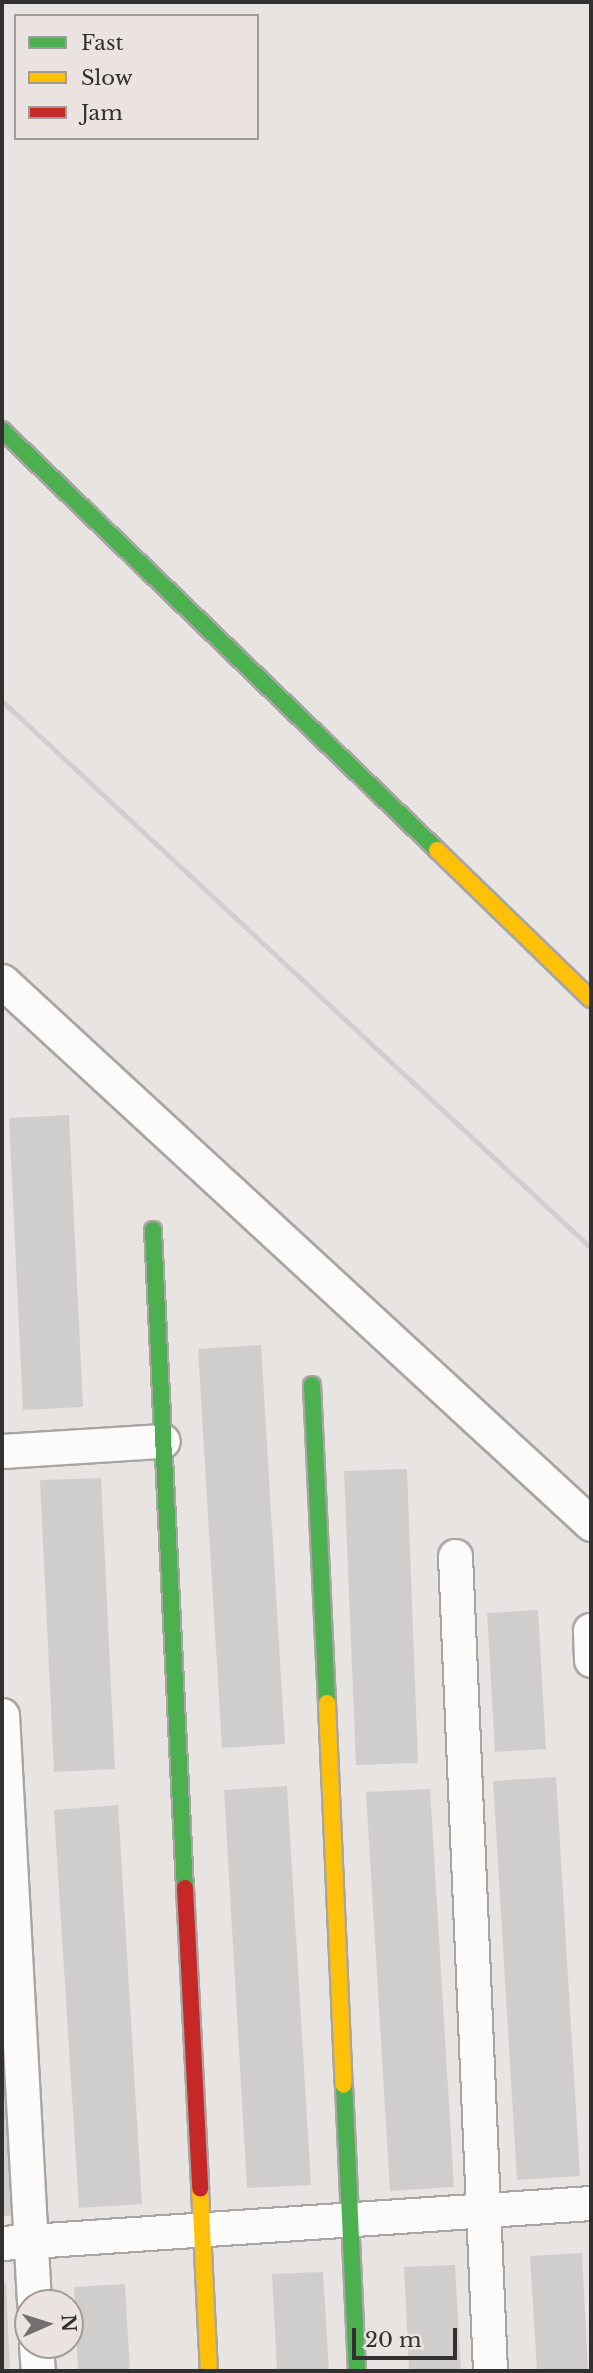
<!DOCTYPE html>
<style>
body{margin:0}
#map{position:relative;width:593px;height:2373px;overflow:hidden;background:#e8e4e2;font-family:"Libre Baskerville",serif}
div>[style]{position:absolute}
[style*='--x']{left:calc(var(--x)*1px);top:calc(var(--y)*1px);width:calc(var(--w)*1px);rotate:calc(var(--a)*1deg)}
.building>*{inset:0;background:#d0cecc}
.roads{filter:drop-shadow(2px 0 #a8a5a4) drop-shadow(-2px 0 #a8a5a4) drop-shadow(0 2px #a8a5a4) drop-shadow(0 -2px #a8a5a4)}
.street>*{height:33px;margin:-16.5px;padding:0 16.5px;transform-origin:16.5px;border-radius:16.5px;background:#fcfbfb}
.fast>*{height:16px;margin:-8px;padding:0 8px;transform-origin:8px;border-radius:8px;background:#4caf50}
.slow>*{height:16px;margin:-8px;padding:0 8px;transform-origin:8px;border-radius:8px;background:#ffc107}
.jam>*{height:16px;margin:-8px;padding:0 8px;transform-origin:8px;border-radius:8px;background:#c62828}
.rail>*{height:5px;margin:-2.5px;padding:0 2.5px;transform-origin:2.5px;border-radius:2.5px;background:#d0cfce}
span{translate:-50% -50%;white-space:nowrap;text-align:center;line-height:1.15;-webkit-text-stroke:7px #eae3e0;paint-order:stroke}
.frame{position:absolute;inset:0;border:4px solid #33312f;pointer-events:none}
.legend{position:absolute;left:14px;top:14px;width:245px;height:126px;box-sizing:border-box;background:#eae3e0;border:2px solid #a19c99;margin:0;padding:9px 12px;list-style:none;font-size:21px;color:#33312f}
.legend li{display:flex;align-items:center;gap:14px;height:35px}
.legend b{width:35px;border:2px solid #a19c99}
.north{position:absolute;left:14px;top:2289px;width:70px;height:70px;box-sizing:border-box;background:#eae3e0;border:2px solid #a19c99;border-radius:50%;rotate:87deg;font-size:19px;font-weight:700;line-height:28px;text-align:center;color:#33312f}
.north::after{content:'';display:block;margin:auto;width:24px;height:32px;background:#72706e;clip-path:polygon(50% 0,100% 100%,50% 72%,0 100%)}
.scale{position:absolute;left:352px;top:2328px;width:105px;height:32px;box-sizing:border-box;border:4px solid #33312f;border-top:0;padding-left:9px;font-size:21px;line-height:24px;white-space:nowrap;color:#33312f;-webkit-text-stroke:5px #eae3e0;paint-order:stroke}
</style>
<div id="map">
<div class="building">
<div style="clip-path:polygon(69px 1115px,83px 1407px,23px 1410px,9px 1118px)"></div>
<div style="clip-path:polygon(261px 1345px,285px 1744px,222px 1748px,198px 1349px)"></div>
<div style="clip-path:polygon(407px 1469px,418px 1763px,356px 1765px,344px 1471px)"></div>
<div style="clip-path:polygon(101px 1478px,115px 1769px,54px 1772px,40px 1480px)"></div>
<div style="clip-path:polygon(538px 1610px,546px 1749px,495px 1752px,487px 1613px)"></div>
<div style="clip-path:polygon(556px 1777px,580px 2176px,517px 2180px,493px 1781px)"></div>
<div style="clip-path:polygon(287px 1786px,311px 2185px,247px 2188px,224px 1790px)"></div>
<div style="clip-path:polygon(430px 1789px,454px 2187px,390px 2191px,366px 1792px)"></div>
<div style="clip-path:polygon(118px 1805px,142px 2204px,79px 2208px,54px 1810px)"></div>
<div style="clip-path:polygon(2px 2031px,15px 2215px,2px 2216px)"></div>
<div style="clip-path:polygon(582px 2253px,588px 2371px,537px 2371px,530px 2256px)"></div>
<div style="clip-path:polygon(455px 2265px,461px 2371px,409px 2371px,404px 2267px)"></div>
<div style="clip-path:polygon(323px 2272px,329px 2371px,277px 2371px,272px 2274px)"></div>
<div style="clip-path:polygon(2px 2283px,6px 2283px,10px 2371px,2px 2371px)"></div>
<div style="clip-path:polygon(125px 2284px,130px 2371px,78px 2371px,74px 2287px)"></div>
</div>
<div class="roads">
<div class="street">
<div style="--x:2;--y:981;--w:801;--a:42.67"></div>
<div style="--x:2;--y:1451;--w:161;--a:-3.6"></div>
<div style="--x:455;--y:1556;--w:816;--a:87.54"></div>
<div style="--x:590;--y:1630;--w:30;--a:88"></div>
<div style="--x:2;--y:1715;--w:589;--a:86.88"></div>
<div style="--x:2;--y:2243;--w:590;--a:-3.89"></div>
<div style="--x:36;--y:2345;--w:26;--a:86"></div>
</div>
<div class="fast">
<div style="--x:2;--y:430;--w:605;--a:43.99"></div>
<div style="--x:153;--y:1230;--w:659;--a:87.22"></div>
<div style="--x:312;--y:1385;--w:318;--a:87.3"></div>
<div style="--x:344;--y:2085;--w:286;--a:87.4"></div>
</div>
<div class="slow">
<div style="--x:437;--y:850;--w:214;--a:44.1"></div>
<div style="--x:327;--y:1703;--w:382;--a:87.5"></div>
<div style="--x:200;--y:2189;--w:182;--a:87.2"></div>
</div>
<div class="jam">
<div style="--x:185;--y:1888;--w:301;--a:87.1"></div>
</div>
</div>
<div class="rail">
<div style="--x:2;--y:701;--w:804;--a:42.88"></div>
</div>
<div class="frame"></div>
<ul class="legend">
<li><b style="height:9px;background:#4caf50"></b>Fast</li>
<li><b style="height:9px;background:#ffc107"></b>Slow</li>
<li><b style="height:9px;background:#c62828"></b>Jam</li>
</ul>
<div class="north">N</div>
<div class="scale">20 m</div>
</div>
